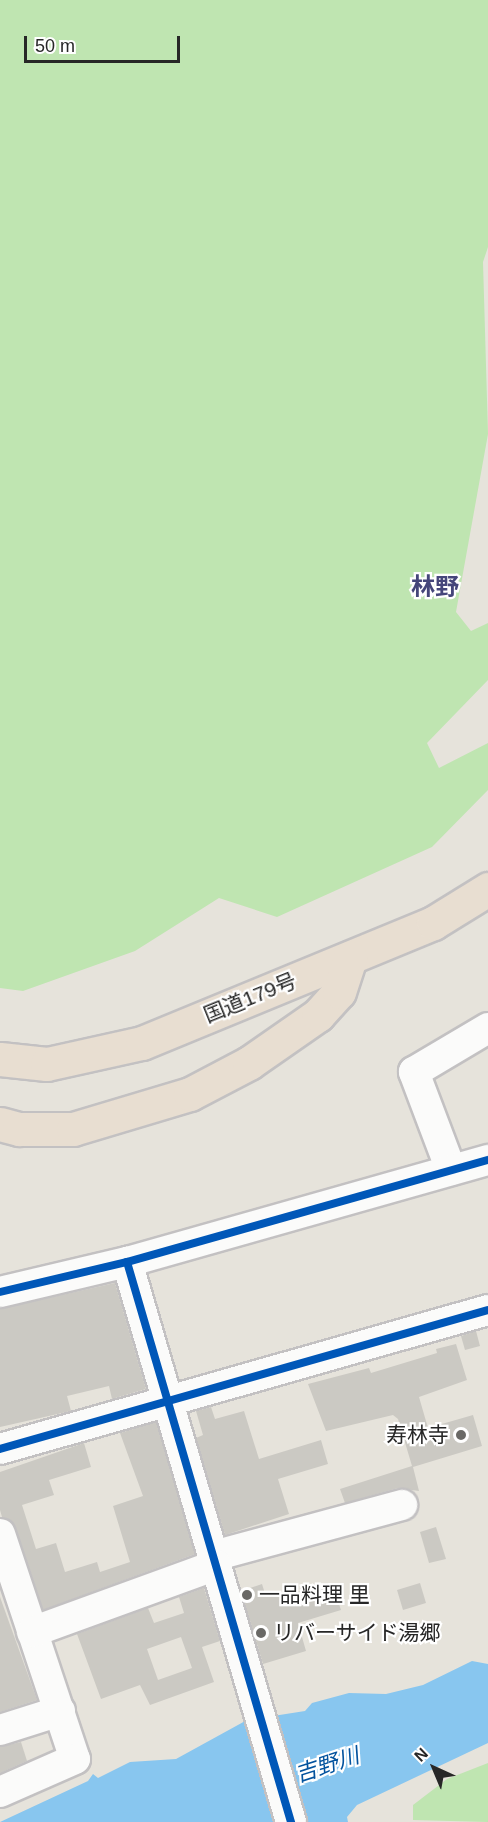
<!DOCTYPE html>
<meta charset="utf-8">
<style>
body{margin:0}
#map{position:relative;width:488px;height:1822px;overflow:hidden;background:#e6e3db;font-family:Arial,"Noto Sans JP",sans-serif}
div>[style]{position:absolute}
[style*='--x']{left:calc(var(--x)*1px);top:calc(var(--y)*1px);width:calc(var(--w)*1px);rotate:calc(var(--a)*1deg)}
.green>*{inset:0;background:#bfe5b1}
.water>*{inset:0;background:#88c6ef}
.building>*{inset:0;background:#cbc9c3}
.roads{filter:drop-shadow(2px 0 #c3c1c2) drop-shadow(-2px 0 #c3c1c2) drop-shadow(0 2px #c3c1c2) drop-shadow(0 -2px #c3c1c2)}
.minor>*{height:30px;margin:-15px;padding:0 15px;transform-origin:15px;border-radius:15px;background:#fbfbfa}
.highway>*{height:33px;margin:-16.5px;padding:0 16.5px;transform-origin:16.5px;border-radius:16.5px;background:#e8ded1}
.cycleway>*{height:8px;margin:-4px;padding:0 4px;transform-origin:4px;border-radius:4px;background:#0057b8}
.dots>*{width:16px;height:16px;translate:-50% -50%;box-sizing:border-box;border:3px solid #fff;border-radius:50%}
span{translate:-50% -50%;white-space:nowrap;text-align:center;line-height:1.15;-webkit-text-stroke:4.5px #fff;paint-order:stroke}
.street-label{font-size:21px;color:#272727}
.poi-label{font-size:21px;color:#272727}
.right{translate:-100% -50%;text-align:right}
.left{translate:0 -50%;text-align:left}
.water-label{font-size:22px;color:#03539e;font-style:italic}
.quarter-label{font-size:24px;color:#45467a;font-weight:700}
.north{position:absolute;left:404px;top:1738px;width:60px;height:60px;-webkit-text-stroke:4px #fff;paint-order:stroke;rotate:316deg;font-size:16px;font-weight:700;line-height:24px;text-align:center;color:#272727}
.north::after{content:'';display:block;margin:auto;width:21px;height:27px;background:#272727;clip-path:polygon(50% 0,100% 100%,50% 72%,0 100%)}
.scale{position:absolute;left:24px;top:36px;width:156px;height:27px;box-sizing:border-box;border:3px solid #272727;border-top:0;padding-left:8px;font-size:18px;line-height:21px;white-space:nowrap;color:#272727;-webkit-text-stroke:4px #fff;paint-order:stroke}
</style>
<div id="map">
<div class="green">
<div style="clip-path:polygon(0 0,488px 0,488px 247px,483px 262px,488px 434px,456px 612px,471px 631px,488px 623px,488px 680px,427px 743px,439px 768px,488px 743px,488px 790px,432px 847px,277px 917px,219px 898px,135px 951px,23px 991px,0 988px)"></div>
<div style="clip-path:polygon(488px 1763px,488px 1822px,413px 1820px,413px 1805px,447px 1779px)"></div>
</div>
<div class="water">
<div style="clip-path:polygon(472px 1661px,488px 1664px,488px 1743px,357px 1805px,347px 1817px,348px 1822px,0 1822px,88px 1781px,93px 1774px,98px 1778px,130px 1762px,176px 1759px,247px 1720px,305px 1711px,312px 1703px,349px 1693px,386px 1694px,423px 1685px)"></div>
</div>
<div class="building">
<div style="clip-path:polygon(115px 1283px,146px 1389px,112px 1399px,109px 1386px,67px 1396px,71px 1411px,0 1427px,0 1309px)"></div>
<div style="clip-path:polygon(476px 1331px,480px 1346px,465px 1350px,461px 1336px)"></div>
<div style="clip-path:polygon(456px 1344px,467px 1380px,419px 1397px,428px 1428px,473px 1415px,482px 1446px,413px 1467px,419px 1491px,398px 1488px,345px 1503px,340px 1489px,412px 1466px,398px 1419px,393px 1415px,326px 1431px,308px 1384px,369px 1368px,371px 1373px,437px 1353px,436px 1349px)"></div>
<div style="clip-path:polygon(211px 1407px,215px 1419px,244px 1411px,259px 1459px,321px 1440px,328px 1464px,278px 1479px,289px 1514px,225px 1535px,196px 1438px,203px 1435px,196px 1411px)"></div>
<div style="clip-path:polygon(156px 1422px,195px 1554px,43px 1610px,16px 1529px,2px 1517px,0 1510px,0 1472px,84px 1443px,91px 1467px,49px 1480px,54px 1495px,22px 1505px,36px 1549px,56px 1543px,65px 1572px,97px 1562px,100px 1572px,130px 1562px,113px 1506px,143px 1496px,120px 1433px)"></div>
<div style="clip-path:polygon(436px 1527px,446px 1559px,429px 1563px,420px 1532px)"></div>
<div style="clip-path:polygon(420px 1583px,426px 1603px,403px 1610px,397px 1590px)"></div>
<div style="clip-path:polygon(262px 1584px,266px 1597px,333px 1586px,341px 1610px,298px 1623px,306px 1651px,263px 1664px,241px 1591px)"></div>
<div style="clip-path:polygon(evenodd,204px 1588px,220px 1641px,202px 1647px,214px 1682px,150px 1705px,140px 1685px,101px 1699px,77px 1634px,148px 1608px,154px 1623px,184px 1613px,179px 1597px,204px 1588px,181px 1637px,192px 1668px,158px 1680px,147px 1649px,181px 1637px)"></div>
<div style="clip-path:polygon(0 1597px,37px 1700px,0 1712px)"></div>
<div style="clip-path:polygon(21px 1742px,27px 1761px,0 1773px,0 1747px)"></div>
</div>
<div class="roads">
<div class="minor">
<div style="--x:451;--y:1170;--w:105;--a:-110.7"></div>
<div style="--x:414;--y:1072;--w:86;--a:-30.7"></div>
<div style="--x:127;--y:1262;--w:584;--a:73.68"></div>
<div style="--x:0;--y:1292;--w:130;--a:-13.3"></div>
<div style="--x:127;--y:1262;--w:375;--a:-15.8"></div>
<div style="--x:0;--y:1449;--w:507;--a:-15.9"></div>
<div style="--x:0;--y:1534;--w:237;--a:71.6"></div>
<div style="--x:75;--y:1759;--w:82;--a:156.3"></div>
<div style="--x:213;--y:1556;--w:196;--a:-15.1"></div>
<div style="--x:32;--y:1632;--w:196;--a:-20"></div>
<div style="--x:0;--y:1730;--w:63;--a:-17.6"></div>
</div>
<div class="highway">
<div style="--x:0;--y:1059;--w:47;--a:6.1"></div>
<div style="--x:47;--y:1064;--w:97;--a:-12.5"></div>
<div style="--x:142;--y:1043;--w:315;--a:-22.4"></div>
<div style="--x:433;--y:923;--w:65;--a:-31.7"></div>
<div style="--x:0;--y:1124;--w:20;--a:15"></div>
<div style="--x:19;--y:1129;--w:54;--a:0"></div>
<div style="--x:73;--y:1129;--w:122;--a:-16.7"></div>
<div style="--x:190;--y:1094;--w:67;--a:-27.7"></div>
<div style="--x:249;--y:1063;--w:84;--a:-34.8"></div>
<div style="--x:318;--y:1015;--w:31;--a:-48"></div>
<div style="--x:339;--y:992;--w:36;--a:-72"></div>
</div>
</div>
<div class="cycleway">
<div style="--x:127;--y:1262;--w:584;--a:73.68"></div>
<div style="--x:0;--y:1292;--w:130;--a:-13.3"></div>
<div style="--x:127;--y:1262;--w:375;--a:-15.8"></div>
<div style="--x:0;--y:1449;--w:507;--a:-15.9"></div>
</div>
<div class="dots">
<div style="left:461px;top:1435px;background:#6a6966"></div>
<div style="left:247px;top:1595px;background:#6a6966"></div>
<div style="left:261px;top:1633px;background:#6a6966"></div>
</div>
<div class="street-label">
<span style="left:250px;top:998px;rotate:-22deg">国道179号</span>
</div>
<div class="poi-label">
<span class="right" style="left:449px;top:1435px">寿林寺</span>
<span class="left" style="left:259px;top:1595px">一品料理 里</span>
<span class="left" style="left:273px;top:1633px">リバーサイド湯郷</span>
</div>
<div class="water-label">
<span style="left:327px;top:1765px;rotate:-18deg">吉野川</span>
</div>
<div class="quarter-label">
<span style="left:435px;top:587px">林野</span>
</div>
<div class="north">N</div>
<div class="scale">50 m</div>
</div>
